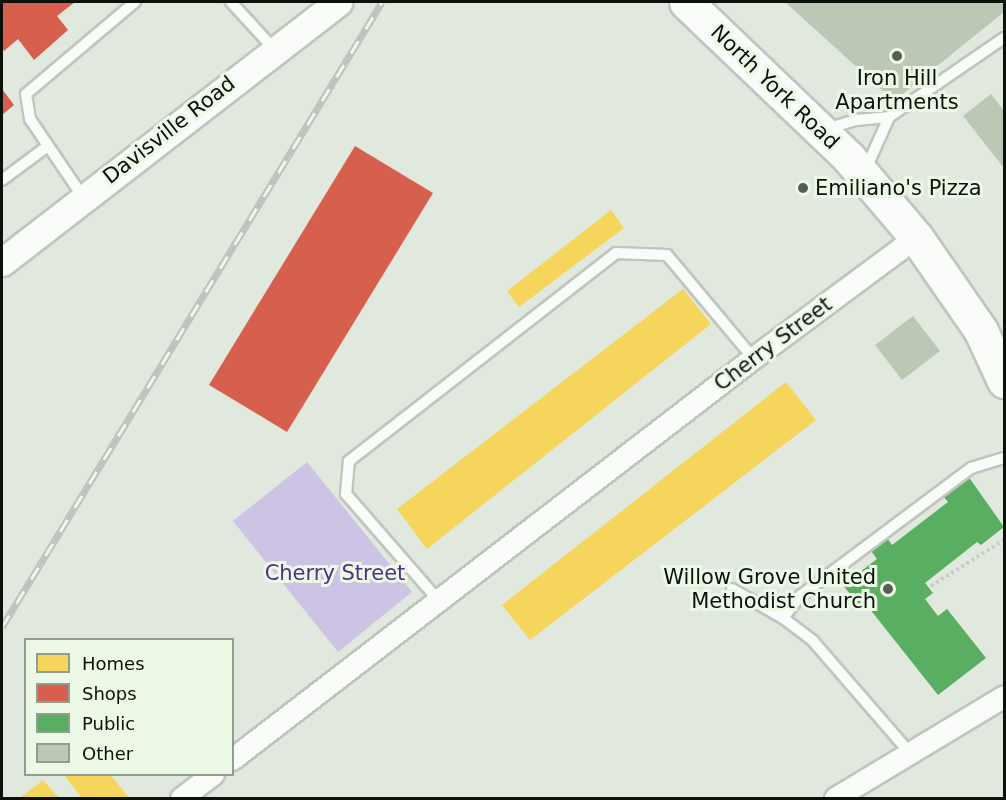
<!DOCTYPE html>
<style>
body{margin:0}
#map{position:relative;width:1006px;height:800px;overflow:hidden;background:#e1e8de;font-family:"DejaVu Sans",sans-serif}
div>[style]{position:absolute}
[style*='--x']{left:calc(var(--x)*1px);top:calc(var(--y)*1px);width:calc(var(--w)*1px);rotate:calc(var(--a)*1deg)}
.green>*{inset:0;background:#cdc4e5}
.homes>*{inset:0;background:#f6d55c}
.shops>*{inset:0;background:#d6604d}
.public>*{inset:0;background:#5aae61}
.building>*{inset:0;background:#bbc8b5}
.path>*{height:4px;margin-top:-2px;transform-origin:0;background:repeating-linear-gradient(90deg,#caccca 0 3px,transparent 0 6px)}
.roads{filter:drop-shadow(2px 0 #c0c6bf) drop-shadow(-2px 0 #c0c6bf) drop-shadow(0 2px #c0c6bf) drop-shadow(0 -2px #c0c6bf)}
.service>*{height:10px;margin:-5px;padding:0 5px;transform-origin:5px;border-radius:5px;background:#fafcfa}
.minor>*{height:21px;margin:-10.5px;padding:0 10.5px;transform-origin:10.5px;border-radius:10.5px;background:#fafcfa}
.tertiary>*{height:27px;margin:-13.5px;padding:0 13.5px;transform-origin:13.5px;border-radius:13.5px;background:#fafcfa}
.trunk>*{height:33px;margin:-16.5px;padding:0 16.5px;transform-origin:16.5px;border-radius:16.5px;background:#fafcfa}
.rail>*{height:7px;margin-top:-3.5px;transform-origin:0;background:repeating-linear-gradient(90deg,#ecf9e7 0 14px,#bfc1be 0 28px);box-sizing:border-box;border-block:2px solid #bfc1be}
.dots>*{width:16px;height:16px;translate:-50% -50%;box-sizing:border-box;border:3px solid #ecf9e7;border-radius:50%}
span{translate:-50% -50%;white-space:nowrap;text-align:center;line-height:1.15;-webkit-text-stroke:6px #ecf9e7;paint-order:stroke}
.poi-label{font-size:21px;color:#0c110b}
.left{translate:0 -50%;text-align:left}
.right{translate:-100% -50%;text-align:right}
.street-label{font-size:21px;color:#0c110b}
.park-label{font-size:21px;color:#532f87}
.frame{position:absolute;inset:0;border:3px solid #0c110b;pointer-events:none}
.legend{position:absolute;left:24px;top:638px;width:210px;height:138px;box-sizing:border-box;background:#ecf9e7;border:2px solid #929c8f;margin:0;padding:8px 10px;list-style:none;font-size:18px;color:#0c110b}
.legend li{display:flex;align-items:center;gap:12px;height:30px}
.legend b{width:30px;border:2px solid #929c8f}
</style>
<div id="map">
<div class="green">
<div style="clip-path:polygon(307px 462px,412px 592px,338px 652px,233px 521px)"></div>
</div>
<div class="homes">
<div style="clip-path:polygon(611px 210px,624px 228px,519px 307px,507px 291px)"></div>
<div style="clip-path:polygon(683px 289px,711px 324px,427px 549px,397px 509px)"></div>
<div style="clip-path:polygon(786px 382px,816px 420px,530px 640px,502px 605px)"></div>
<div style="clip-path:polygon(63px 774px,110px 774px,129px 798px,82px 798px)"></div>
<div style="clip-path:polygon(43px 780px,59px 798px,20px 798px)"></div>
</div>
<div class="shops">
<div style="clip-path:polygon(2px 2px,75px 2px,57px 16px,68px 30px,34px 60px,18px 39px,4px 51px,2px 48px)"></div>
<div style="clip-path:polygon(2px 89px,14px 105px,2px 115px)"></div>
<div style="clip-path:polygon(355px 146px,433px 193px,287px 432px,209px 385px)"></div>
</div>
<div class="public">
<div style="clip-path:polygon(968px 476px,1004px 527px,981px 545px,977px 542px,925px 583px,933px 593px,925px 599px,938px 616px,947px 609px,986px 658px,938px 695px,865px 603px,860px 607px,843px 585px,877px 559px,871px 551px,887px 538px,892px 545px,948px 502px,943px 496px)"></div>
</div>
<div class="building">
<div style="clip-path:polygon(785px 2px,1004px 2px,1004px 12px,894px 101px)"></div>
<div style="clip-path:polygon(991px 94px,1004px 111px,1004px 168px,963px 116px)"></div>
<div style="clip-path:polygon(913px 316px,940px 351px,902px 380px,875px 345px)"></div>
</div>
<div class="path">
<div style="--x:931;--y:586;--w:86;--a:-32.2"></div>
</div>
<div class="roads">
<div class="service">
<div style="--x:231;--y:2;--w:64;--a:47.5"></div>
<div style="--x:826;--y:129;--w:31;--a:-17"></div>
<div style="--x:856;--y:120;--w:33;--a:-5"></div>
<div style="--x:889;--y:117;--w:140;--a:-34.5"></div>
<div style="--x:865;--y:171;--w:59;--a:-66"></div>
<div style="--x:2;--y:180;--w:57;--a:-36.5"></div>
<div style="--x:83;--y:197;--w:94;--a:-124.2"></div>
<div style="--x:30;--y:119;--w:25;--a:-99"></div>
<div style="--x:26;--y:94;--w:143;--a:-40.2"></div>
<div style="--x:732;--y:589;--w:59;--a:29.6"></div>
<div style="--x:783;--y:618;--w:38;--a:37"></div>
<div style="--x:813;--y:641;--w:148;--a:49.1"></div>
<div style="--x:439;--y:601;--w:142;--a:-131"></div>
<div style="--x:346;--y:494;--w:33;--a:-85"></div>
<div style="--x:349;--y:461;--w:338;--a:-37.9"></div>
<div style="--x:616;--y:253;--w:51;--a:2.2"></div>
<div style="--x:667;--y:255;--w:134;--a:50.1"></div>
<div style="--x:783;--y:618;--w:28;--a:-52"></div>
<div style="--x:800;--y:596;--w:214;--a:-36.8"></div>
<div style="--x:971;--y:468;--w:34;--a:-17"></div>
</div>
<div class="minor">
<div style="--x:232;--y:759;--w:657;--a:-37.58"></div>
<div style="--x:753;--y:358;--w:203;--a:-36.6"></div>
<div style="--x:181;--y:798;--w:40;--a:-37"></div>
<div style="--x:835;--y:798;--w:197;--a:-31.1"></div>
</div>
<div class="tertiary">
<div style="--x:2;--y:262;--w:425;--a:-37.7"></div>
</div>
<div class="trunk">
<div style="--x:686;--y:2;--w:226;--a:43.7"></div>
<div style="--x:849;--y:158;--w:104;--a:49.7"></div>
<div style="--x:916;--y:237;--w:114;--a:55.3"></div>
<div style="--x:981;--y:331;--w:55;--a:65.3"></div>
</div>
</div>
<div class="rail">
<div style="--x:2;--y:627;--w:731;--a:-58.7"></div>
</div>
<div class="dots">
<div style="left:897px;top:56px;background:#575c55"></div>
<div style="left:803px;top:188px;background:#575c55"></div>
<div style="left:888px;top:589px;background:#575c55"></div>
</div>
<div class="poi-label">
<span style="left:897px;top:90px">Iron Hill<br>Apartments</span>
<span class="left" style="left:815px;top:188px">Emiliano's Pizza</span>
<span class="right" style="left:876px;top:589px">Willow Grove United<br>Methodist Church</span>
</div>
<div class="street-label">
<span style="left:775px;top:87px;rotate:44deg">North York Road</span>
<span style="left:169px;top:130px;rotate:-38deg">Davisville Road</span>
<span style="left:773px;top:344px;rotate:-37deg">Cherry Street</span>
</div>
<div class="park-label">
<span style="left:335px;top:573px">Cherry Street</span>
</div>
<div class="frame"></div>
<ul class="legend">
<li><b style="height:16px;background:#f6d55c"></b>Homes</li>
<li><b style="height:16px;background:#d6604d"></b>Shops</li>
<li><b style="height:16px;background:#5aae61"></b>Public</li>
<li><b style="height:16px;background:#bbc8b5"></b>Other</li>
</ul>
</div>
